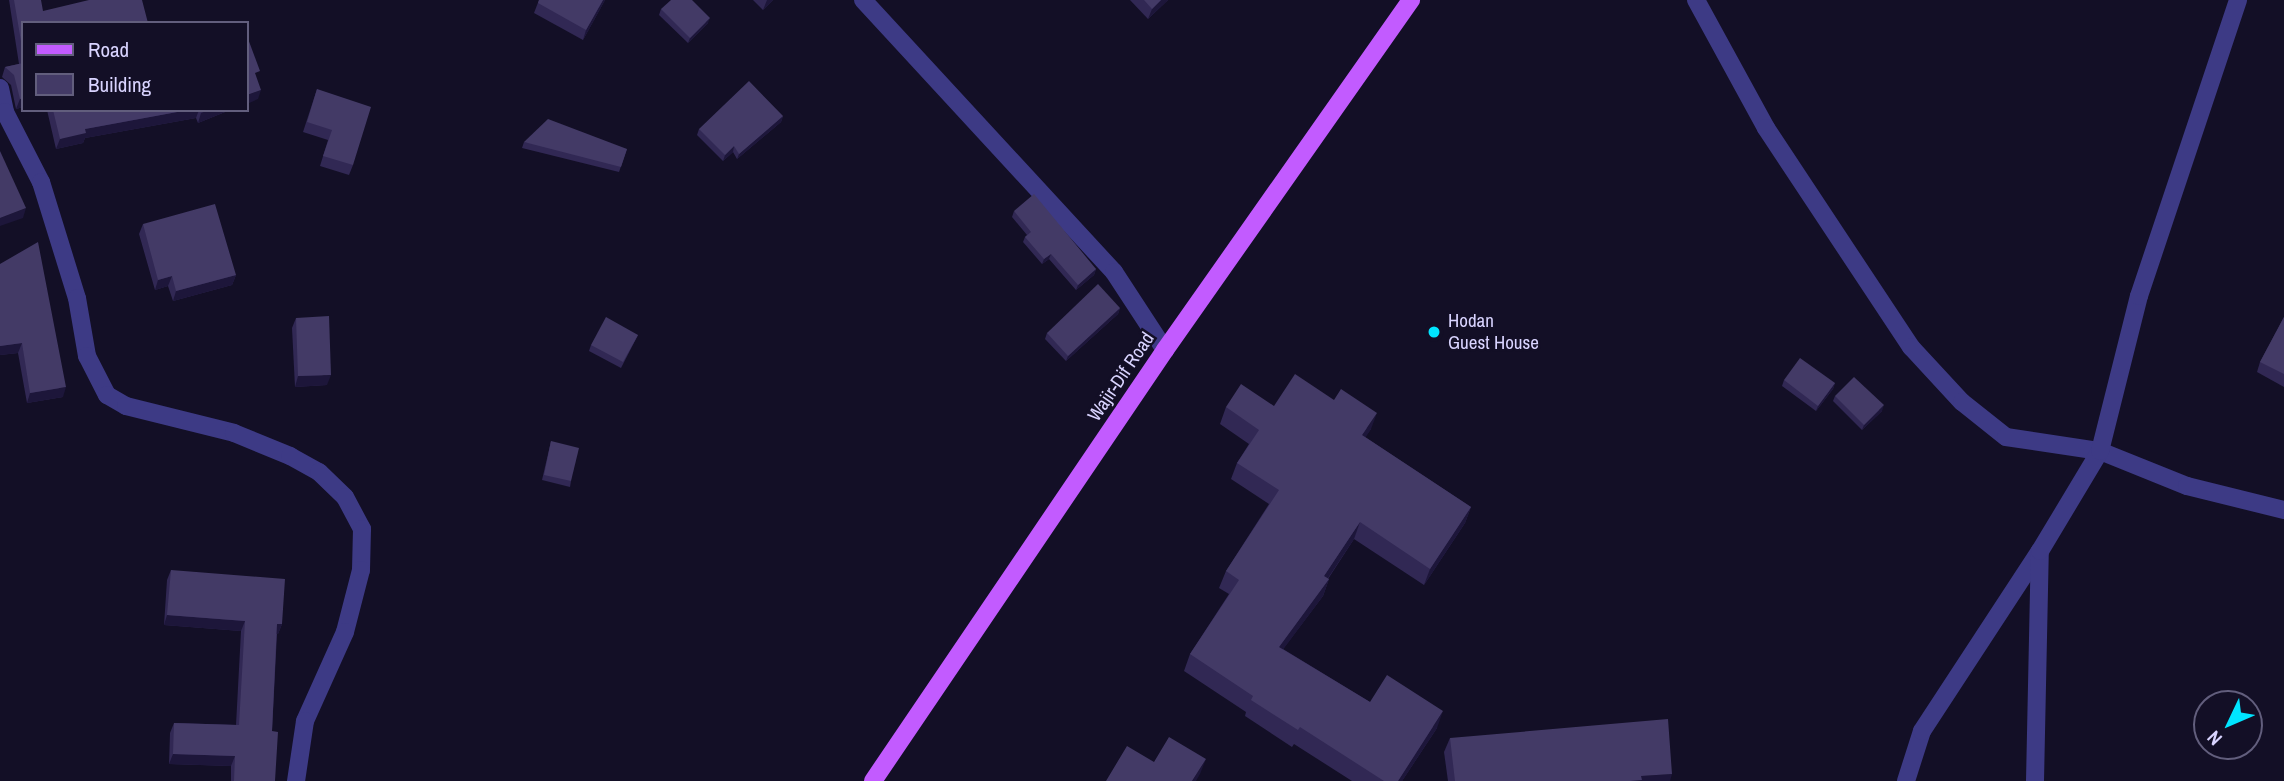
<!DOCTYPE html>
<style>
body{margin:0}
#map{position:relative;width:2284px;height:781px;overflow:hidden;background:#130f26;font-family:"Archivo Narrow",sans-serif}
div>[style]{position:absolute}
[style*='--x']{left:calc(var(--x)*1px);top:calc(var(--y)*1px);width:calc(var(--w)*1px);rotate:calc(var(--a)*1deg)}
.minor>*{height:18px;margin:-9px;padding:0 9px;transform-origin:9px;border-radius:9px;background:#3d3a85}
.major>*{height:18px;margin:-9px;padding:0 9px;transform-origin:9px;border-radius:9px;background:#c25bff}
.wall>*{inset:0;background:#312854}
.shaded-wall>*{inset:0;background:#1d163a}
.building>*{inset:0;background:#433a66}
.dots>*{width:19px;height:19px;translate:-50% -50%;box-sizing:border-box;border:4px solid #130f26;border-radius:50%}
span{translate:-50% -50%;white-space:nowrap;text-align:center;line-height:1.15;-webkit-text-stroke:5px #130f26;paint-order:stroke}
.poi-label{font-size:19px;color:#d9d4ff}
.left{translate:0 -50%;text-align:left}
.street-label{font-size:19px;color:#d9d4ff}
.legend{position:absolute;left:21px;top:21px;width:228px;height:91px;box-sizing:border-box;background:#130f26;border:2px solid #625e7d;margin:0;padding:9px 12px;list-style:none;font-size:21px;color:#d9d4ff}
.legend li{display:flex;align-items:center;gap:14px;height:35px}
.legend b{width:35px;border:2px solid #625e7d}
.north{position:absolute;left:2193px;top:690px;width:70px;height:70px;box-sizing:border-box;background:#130f26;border:2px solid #625e7d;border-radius:50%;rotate:226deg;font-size:19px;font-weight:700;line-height:28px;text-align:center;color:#d9d4ff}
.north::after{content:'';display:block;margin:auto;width:24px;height:32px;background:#00e5ff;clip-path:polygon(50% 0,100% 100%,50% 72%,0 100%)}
</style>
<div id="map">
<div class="minor">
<div style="--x:863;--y:0;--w:370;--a:47.3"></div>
<div style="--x:1114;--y:272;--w:93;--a:56.8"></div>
<div style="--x:1696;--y:0;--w:146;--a:61.3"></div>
<div style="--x:1766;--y:128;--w:263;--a:56.5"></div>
<div style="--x:1911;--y:347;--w:75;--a:47.2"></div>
<div style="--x:1962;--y:402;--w:56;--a:38.5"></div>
<div style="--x:2006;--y:437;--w:95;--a:8.5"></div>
<div style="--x:2100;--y:451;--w:94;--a:21.9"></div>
<div style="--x:2187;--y:486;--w:100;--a:13.9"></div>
<div style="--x:0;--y:88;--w:25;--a:78"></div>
<div style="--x:5;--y:112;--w:79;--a:62.8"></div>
<div style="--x:41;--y:182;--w:121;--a:72.8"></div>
<div style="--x:77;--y:298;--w:59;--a:80.2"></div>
<div style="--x:87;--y:356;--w:44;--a:62.9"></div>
<div style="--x:107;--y:395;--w:22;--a:30"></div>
<div style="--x:126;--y:406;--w:111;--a:14"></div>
<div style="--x:234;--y:433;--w:61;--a:22.3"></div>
<div style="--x:290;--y:456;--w:33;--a:29"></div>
<div style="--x:319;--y:472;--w:36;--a:44"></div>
<div style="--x:345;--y:497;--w:36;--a:62"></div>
<div style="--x:362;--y:529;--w:41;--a:91.4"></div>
<div style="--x:361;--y:570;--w:64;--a:104.5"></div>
<div style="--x:345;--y:632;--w:98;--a:114.2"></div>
<div style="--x:305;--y:721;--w:61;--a:98.5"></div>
<div style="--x:1906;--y:781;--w:52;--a:-72.3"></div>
<div style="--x:1922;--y:731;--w:214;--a:-56.8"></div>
<div style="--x:2035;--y:781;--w:230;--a:-88.8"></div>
<div style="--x:2040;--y:551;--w:117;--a:-59"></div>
<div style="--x:2100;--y:451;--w:160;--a:-75.9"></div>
<div style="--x:2139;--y:296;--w:312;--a:-71.5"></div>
</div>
<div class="major">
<div style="--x:873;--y:781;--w:521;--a:-55.88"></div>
<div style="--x:1165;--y:350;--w:428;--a:-54.9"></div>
</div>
<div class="wall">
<div style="clip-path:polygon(9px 0,41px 0,23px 23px,23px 107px,16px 109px,11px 85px,2px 77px,5px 67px,19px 64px)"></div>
<div style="clip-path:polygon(539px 0,605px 0,583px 40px,534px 13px)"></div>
<div style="clip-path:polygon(753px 0,773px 0,763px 10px)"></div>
<div style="clip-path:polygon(1130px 0,1168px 0,1148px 19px)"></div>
<div style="clip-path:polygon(661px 9px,708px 23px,688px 43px,659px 15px)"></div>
<div style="clip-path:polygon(317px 89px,353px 165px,349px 175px,320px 166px,328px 140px,303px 132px)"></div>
<div style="clip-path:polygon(47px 110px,230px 110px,198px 123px,196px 118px,85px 138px,83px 143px,56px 149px)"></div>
<div style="clip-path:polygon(783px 116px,781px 122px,737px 159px,733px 152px,723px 161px,697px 135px,699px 129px)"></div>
<div style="clip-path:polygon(524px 142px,627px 149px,619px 172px,522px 148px)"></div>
<div style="clip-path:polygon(1014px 211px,1096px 269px,1094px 275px,1076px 290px,1049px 259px,1042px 264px,1023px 242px,1025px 237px,1027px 235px,1012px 217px)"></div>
<div style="clip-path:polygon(143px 224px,236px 275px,232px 285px,173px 301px,168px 286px,155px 290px,139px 234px)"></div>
<div style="clip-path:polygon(0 264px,63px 397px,27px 403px,18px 353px,0 355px)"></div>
<div style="clip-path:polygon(1120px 308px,1118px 314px,1066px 361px,1045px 339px,1047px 333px)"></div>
<div style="clip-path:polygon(2284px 317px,2284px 387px,2257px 372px,2260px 362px)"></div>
<div style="clip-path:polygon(296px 318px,327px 385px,295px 387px,292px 328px)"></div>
<div style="clip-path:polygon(638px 335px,621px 368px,589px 351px,591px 345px)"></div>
<div style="clip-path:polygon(1784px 380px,1835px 383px,1833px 389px,1816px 411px,1782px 386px)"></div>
<div style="clip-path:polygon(1835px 396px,1882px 411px,1862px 430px,1833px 401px)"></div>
<div style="clip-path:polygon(1274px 406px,1371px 429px,1365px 437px,1471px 507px,1465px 523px,1424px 585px,1354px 539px,1328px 579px,1329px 579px,1323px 596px,1283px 649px,1370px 702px,1437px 728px,1402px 781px,1352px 781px,1294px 744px,1292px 747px,1245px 716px,1246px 712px,1184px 671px,1190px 654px,1229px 594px,1219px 588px,1226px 571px,1269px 504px,1231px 479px,1237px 463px,1249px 444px,1220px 424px,1226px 407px)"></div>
<div style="clip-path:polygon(551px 441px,571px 481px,570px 487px,542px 480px)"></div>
<div style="clip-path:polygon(171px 570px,282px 624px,278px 634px,277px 634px,272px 731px,275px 781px,231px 781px,231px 766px,169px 764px,170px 733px,174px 723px,236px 725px,241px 631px,164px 625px,167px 580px)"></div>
<div style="clip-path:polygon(1450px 738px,1670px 781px,1448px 781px,1444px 752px)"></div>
</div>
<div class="shaded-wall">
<div style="clip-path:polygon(603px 0,605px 0,583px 40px,586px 30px)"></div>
<div style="clip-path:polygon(767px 0,773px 0,763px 10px)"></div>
<div style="clip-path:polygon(1161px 0,1168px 0,1148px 19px,1152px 9px)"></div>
<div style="clip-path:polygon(710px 18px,708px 23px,688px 43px,690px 38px)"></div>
<div style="clip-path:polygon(261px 90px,258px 99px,247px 104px,247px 95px)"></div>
<div style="clip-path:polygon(23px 98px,23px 107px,16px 109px,20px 99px)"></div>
<div style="clip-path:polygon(188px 110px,199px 110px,196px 118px,85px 138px,83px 143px,56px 149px,60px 139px,85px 129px)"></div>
<div style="clip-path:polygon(209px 110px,230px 110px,198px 123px,201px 113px)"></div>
<div style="clip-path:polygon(783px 116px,781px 122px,737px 159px,739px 154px)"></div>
<div style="clip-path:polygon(734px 146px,733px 152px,723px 161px,725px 155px)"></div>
<div style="clip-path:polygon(26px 208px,23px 218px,0 226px,0 218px)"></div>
<div style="clip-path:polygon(1051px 254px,1049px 259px,1042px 264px,1044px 259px)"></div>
<div style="clip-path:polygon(1096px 269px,1094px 275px,1076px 290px,1078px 285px)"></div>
<div style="clip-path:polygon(236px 275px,232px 285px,173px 301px,176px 291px)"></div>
<div style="clip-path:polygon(172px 276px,168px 286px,155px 290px,158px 280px)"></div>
<div style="clip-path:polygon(1120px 308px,1118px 314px,1066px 361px,1068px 356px)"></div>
<div style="clip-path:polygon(22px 343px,18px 353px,0 355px,0 346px)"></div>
<div style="clip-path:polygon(331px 375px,327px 385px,295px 387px,298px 376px)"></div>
<div style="clip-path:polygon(1835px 383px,1833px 389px,1816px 411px,1818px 406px)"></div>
<div style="clip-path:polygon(66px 387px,63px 397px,27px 403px,30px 393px)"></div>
<div style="clip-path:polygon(1884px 405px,1882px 411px,1862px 430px,1864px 425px)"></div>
<div style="clip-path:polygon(1377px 413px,1371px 429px,1356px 452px,1362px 435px)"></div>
<div style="clip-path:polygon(1471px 507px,1465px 523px,1424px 585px,1430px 569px)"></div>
<div style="clip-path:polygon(1360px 522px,1354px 539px,1318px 593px,1324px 576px)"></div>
<div style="clip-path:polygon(1329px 579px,1323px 596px,1273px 663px,1279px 647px)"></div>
<div style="clip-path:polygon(167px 615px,245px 621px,241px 631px,164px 625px)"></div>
<div style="clip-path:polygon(277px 624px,282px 624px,278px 634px,274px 634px)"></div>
<div style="clip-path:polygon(1443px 711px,1437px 728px,1402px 781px,1398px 781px)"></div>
<div style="clip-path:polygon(173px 754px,235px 756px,231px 766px,169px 764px)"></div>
<div style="clip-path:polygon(1206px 759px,1200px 774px,1196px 781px,1192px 781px)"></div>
<div style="clip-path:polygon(1672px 774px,1670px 781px,1630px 781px,1641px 776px)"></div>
</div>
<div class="building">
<div style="clip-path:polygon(14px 0,41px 0,43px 11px,89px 0,142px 0,148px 23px,23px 23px,23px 53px)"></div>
<div style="clip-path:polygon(539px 0,603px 0,586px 30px,538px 3px)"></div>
<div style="clip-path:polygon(671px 0,692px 0,710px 18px,690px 38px,661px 9px)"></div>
<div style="clip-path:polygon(1144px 0,1161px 0,1152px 9px)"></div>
<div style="clip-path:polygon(247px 36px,260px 71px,255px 73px,261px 90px,247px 95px)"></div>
<div style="clip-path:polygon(23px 63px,23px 98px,20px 99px,14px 75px,5px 67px)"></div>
<div style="clip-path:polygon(749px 81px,783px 116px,739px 154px,734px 146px,725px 155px,699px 129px)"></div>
<div style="clip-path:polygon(317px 89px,371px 107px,353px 165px,323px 156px,332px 130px,307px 122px)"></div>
<div style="clip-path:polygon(53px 110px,188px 110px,85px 129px,86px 133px,60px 139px)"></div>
<div style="clip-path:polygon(548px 119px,627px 149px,621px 167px,524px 142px)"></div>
<div style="clip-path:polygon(0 151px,26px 208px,0 218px)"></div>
<div style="clip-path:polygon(1034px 194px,1096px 269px,1078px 285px,1051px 254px,1044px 259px,1025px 237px,1031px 232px,1014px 211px)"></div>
<div style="clip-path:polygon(215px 204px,236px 275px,176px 291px,172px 276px,158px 280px,143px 224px)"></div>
<div style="clip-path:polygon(38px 242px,66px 387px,30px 393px,22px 343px,0 346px,0 264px)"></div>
<div style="clip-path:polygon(1098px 284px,1120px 308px,1068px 356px,1047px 333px)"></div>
<div style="clip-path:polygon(329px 316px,331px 375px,298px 376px,296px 318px)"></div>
<div style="clip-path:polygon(606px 317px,638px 335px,623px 362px,591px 345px)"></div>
<div style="clip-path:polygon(2284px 317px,2284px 374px,2260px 362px)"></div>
<div style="clip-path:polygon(1800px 358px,1835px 383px,1818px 406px,1784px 380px)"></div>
<div style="clip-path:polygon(1295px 374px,1334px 400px,1341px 389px,1377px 413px,1362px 435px,1471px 507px,1430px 569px,1360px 522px,1324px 576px,1329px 579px,1279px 647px,1370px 702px,1387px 675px,1443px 711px,1398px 781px,1384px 781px,1300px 727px,1298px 730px,1251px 700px,1253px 696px,1190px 654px,1239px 580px,1226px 571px,1279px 490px,1237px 463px,1259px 430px,1226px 407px,1241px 384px,1274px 406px)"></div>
<div style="clip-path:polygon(1854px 377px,1884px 405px,1864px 425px,1835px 396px)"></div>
<div style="clip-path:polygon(551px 441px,579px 448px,571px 481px,544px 475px)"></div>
<div style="clip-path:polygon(171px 570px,285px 579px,282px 624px,277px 624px,272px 731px,278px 732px,275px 781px,234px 781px,235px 756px,173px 754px,174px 723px,239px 725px,245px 621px,167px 615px)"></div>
<div style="clip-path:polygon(1668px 719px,1672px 774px,1641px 776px,1642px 780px,1630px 781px,1455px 781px,1450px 738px)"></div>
<div style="clip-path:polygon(1169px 737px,1206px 759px,1192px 781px,1106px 781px,1127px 746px,1154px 762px)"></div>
</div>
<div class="dots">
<div style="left:1434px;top:332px;background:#00e5ff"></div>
</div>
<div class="poi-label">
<span class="left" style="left:1448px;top:332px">Hodan<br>Guest House</span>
</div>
<div class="street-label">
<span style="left:1121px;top:377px;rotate:-56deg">Wajir-Dif Road</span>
</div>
<ul class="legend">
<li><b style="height:9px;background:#c25bff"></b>Road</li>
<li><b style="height:19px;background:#433a66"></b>Building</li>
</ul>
<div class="north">N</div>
</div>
